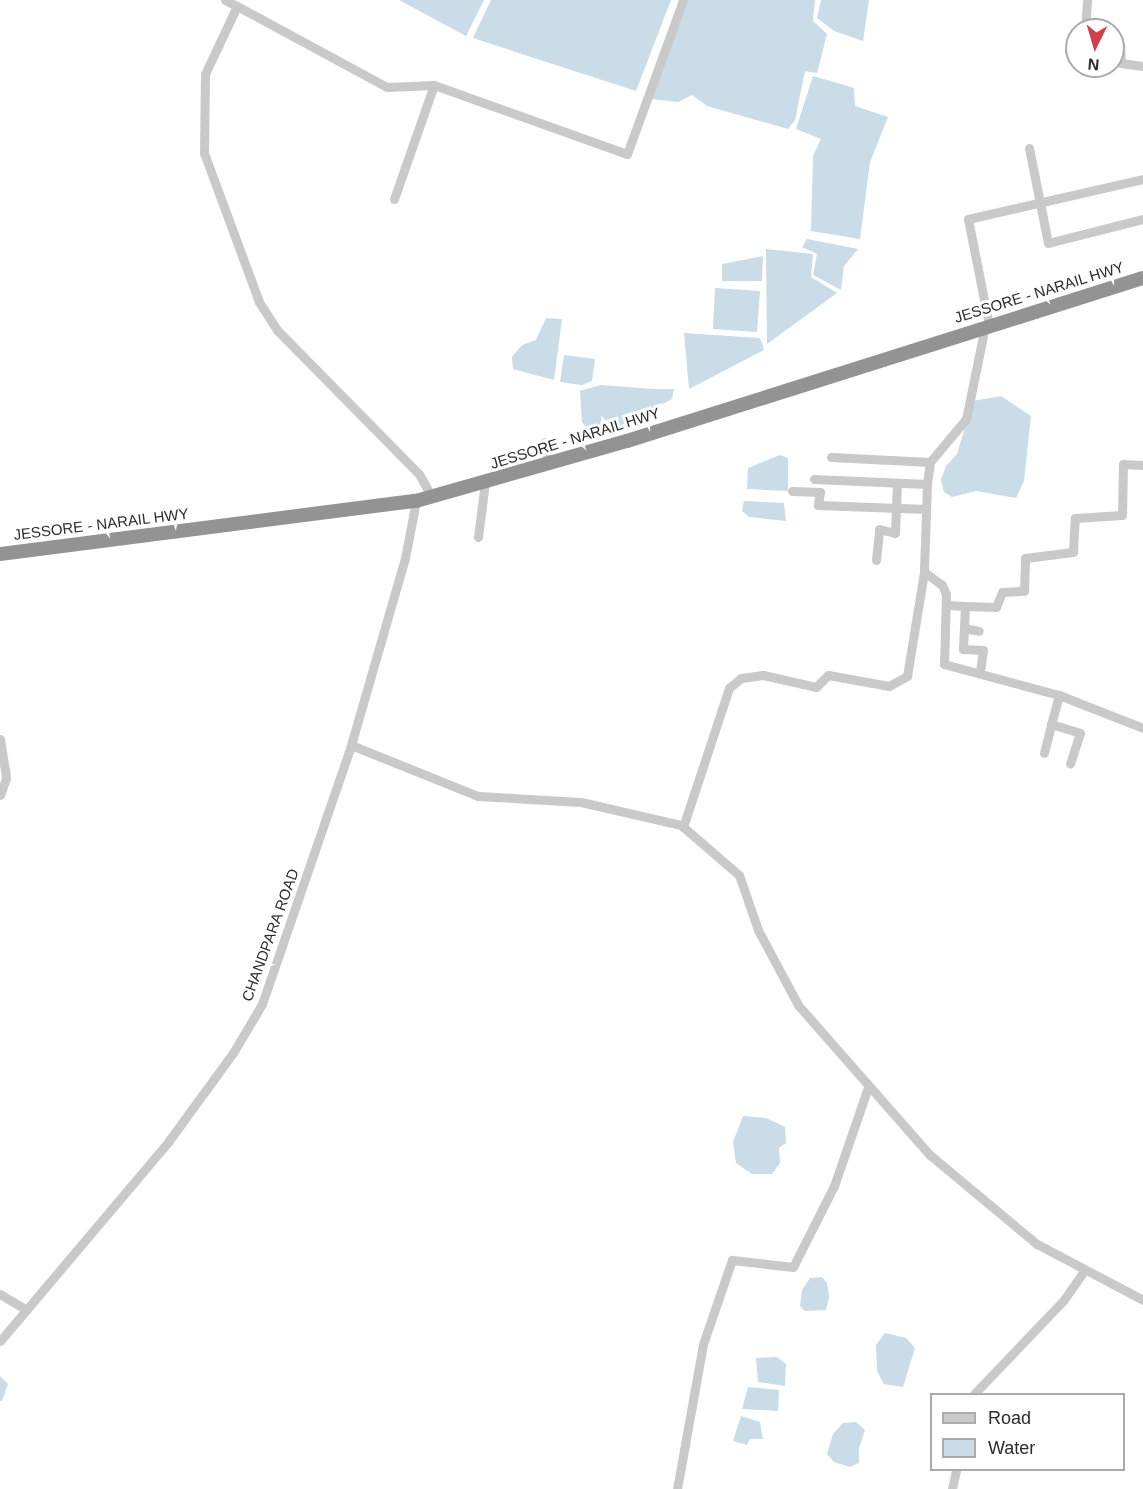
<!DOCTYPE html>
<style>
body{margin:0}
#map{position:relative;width:1143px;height:1489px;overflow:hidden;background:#fff;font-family:Arial,sans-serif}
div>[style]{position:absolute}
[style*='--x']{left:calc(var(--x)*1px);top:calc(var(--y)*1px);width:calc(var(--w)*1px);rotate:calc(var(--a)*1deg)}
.water>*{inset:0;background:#c9dce7}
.minor>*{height:9px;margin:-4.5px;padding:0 4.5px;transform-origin:4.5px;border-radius:4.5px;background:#c9c9c9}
.highway>*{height:14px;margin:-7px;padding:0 7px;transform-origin:7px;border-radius:7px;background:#939393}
span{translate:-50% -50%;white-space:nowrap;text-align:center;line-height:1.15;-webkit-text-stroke:6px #fff;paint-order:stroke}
.street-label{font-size:15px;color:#2c2c2c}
.legend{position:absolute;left:930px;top:1393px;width:195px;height:78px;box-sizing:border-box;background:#fff;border:2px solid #ababab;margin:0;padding:8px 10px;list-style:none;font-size:18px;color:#2c2c2c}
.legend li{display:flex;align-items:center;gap:12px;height:30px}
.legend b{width:30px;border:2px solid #ababab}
.north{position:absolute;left:1065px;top:18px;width:60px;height:60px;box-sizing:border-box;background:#fff;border:2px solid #ababab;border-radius:50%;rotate:185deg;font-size:16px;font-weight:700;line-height:24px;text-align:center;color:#2c2c2c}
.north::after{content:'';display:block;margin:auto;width:21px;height:27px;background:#d2404d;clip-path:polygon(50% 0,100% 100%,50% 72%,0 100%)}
</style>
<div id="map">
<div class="water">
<div style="clip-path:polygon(399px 0,484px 0,466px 36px)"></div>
<div style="clip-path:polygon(491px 0,671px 0,636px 91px,473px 38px)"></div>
<div style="clip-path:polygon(680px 0,815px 0,813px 21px,827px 34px,817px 73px,805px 71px,795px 120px,788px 129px,707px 106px,692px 95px,678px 102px,650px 99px)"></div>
<div style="clip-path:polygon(821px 0,869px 0,863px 41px,834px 31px,817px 18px)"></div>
<div style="clip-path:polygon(813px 76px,854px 88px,855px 106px,888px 117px,870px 162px,860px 239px,811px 231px,813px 156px,821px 139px,796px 129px)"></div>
<div style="clip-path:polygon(807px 239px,858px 249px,844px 266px,841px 290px,813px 275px,817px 254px,802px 247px)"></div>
<div style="clip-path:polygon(766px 249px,813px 254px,811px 277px,837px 293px,767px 344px)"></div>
<div style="clip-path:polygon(763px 256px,762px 281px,722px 281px,722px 264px)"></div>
<div style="clip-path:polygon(715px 288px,760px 291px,757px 332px,713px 329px)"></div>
<div style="clip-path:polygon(546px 318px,562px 319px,554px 380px,513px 369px,512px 357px,522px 345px,536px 340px)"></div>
<div style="clip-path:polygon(684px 333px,760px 338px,764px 350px,689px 389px)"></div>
<div style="clip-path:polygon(564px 355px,595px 359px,592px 381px,582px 385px,560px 382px)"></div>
<div style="clip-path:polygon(601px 385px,654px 389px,674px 389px,672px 399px,626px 423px,625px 430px,583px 440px,580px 391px)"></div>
<div style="clip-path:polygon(1001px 396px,1031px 416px,1024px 481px,1016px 498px,976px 491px,952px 497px,944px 492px,941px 480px,946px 466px,957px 454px,973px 401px)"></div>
<div style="clip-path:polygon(780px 455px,788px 458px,788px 491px,747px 489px,748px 468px)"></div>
<div style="clip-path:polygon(744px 501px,784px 503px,786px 521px,749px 517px,742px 511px)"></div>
<div style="clip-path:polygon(743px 1116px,766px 1118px,785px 1127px,786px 1143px,779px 1148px,780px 1163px,772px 1174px,752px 1174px,736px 1163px,733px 1142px)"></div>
<div style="clip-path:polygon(822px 1277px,827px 1283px,829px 1297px,826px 1310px,805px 1311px,800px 1306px,802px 1290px,810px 1278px)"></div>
<div style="clip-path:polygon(885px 1333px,906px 1338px,915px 1348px,903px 1387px,884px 1384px,877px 1371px,876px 1345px)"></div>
<div style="clip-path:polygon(777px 1357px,786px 1364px,785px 1386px,758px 1382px,756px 1358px)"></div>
<div style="clip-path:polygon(0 1376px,8px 1384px,2px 1401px,0 1401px)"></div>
<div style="clip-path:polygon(748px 1387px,779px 1390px,778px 1411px,742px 1409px)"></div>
<div style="clip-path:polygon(741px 1416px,760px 1422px,763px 1439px,750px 1439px,747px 1445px,733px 1441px)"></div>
<div style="clip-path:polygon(856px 1422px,865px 1430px,859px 1448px,859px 1463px,850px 1467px,834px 1462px,827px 1454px,833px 1434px,843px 1423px)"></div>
</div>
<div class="minor">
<div style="--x:225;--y:0;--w:13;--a:27"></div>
<div style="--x:237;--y:6;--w:75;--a:115.2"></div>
<div style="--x:205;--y:74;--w:79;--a:90.7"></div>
<div style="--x:204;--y:153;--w:159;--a:69.7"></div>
<div style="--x:259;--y:302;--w:33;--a:57"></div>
<div style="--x:277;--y:330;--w:202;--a:45.4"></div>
<div style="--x:419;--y:474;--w:26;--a:61"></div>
<div style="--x:237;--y:6;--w:170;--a:28.4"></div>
<div style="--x:387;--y:87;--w:47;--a:-2.4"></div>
<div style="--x:434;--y:85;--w:205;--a:19.7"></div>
<div style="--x:627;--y:154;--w:164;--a:-70"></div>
<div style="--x:1085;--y:30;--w:30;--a:-86"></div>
<div style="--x:1113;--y:43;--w:8;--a:23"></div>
<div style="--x:1120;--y:46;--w:17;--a:87"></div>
<div style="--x:1121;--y:63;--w:22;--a:8"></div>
<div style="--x:1029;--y:148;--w:97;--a:78.7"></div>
<div style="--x:1048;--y:243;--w:98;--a:-14.2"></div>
<div style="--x:394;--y:199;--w:121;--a:-70.7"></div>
<div style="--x:989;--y:325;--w:108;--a:-101.2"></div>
<div style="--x:968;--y:219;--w:180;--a:-12.9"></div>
<div style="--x:985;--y:326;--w:95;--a:101.5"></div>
<div style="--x:966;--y:419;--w:56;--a:129.9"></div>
<div style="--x:930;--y:462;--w:22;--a:98"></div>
<div style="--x:927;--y:484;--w:88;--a:92"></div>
<div style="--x:924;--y:572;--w:22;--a:36"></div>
<div style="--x:942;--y:585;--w:10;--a:66"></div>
<div style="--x:946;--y:594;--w:70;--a:91.6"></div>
<div style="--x:944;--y:664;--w:119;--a:15.1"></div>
<div style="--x:1059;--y:695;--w:90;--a:21.4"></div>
<div style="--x:545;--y:442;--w:22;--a:85"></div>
<div style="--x:831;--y:457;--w:99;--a:2.9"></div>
<div style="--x:814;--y:479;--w:113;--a:2.5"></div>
<div style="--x:792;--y:491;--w:28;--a:2"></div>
<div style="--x:820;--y:492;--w:13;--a:99"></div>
<div style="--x:818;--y:505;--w:108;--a:2.1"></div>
<div style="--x:478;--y:537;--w:55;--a:-82.7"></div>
<div style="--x:876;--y:560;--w:31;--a:-84"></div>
<div style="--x:879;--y:529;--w:16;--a:14"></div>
<div style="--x:895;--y:533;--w:50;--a:-87.7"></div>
<div style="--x:947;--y:605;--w:18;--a:3"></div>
<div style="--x:965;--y:606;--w:43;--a:92.7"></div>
<div style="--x:963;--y:649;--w:20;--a:3"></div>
<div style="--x:983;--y:650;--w:22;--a:98"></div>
<div style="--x:965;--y:606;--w:31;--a:2"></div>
<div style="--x:996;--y:607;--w:16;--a:-68"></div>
<div style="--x:1002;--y:592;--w:22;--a:-3"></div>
<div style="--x:1024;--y:591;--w:33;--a:-88"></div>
<div style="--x:1025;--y:558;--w:48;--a:-7.1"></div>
<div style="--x:1073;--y:552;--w:34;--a:-87"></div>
<div style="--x:1075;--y:518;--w:47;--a:-3.7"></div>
<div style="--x:1122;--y:515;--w:51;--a:-88.9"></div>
<div style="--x:1123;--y:464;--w:20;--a:3"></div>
<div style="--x:964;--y:628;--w:15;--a:11"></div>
<div style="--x:1059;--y:695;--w:30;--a:105"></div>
<div style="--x:1051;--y:724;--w:30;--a:17"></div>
<div style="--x:1080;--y:733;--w:32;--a:108"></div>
<div style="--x:0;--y:739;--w:39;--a:81"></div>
<div style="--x:6;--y:778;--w:18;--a:109"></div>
<div style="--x:351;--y:745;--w:137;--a:21.9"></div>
<div style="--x:478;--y:796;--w:103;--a:3.3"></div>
<div style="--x:581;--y:802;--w:103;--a:13"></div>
<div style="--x:681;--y:825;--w:77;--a:40.8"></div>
<div style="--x:739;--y:875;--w:58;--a:70.9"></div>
<div style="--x:758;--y:930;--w:85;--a:61.9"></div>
<div style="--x:798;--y:1005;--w:200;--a:48.7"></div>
<div style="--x:930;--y:1155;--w:139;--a:39.8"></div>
<div style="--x:1037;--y:1244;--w:120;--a:27.8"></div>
<div style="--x:1044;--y:753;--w:30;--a:-76"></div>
<div style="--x:683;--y:827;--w:146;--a:-71.7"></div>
<div style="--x:729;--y:688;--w:16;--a:-40"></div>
<div style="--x:741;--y:678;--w:22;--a:-8"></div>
<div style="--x:763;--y:675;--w:54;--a:12.8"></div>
<div style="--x:816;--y:687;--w:17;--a:-45"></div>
<div style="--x:828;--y:675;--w:62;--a:10.2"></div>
<div style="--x:889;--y:686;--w:21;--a:-29"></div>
<div style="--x:907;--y:676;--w:105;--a:-80.7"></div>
<div style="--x:0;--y:1294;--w:31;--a:31"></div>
<div style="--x:0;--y:1341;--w:260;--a:-49.8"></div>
<div style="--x:168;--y:1142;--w:110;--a:-53.9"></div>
<div style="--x:233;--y:1053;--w:57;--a:-59.4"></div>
<div style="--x:262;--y:1004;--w:274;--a:-71"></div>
<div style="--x:351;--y:745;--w:195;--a:-73.9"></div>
<div style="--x:405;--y:558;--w:58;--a:-79.1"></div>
<div style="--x:974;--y:1394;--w:129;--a:-46.3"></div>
<div style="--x:1063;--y:1301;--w:38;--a:-55"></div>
<div style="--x:677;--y:1489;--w:147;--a:-79.8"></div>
<div style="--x:703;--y:1344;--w:89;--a:-71"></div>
<div style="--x:732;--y:1260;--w:61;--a:6.5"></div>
<div style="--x:793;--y:1267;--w:91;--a:-63.2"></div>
<div style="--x:834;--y:1186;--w:105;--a:-71"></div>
<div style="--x:952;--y:1489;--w:19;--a:-78"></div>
</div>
<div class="highway">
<div style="--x:0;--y:554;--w:419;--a:-7.3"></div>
<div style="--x:416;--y:501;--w:219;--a:-15.9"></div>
<div style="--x:627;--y:441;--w:541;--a:-17.53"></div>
</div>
<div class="street-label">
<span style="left:1039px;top:292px;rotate:-17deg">JESSORE - NARAIL HWY</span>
<span style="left:575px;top:438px;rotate:-17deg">JESSORE - NARAIL HWY</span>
<span style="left:101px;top:524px;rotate:-7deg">JESSORE - NARAIL HWY</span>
<span style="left:270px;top:935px;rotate:-70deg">CHANDPARA ROAD</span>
</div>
<ul class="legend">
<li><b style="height:8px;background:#c9c9c9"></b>Road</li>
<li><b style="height:16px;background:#c9dce7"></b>Water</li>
</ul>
<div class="north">N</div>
</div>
